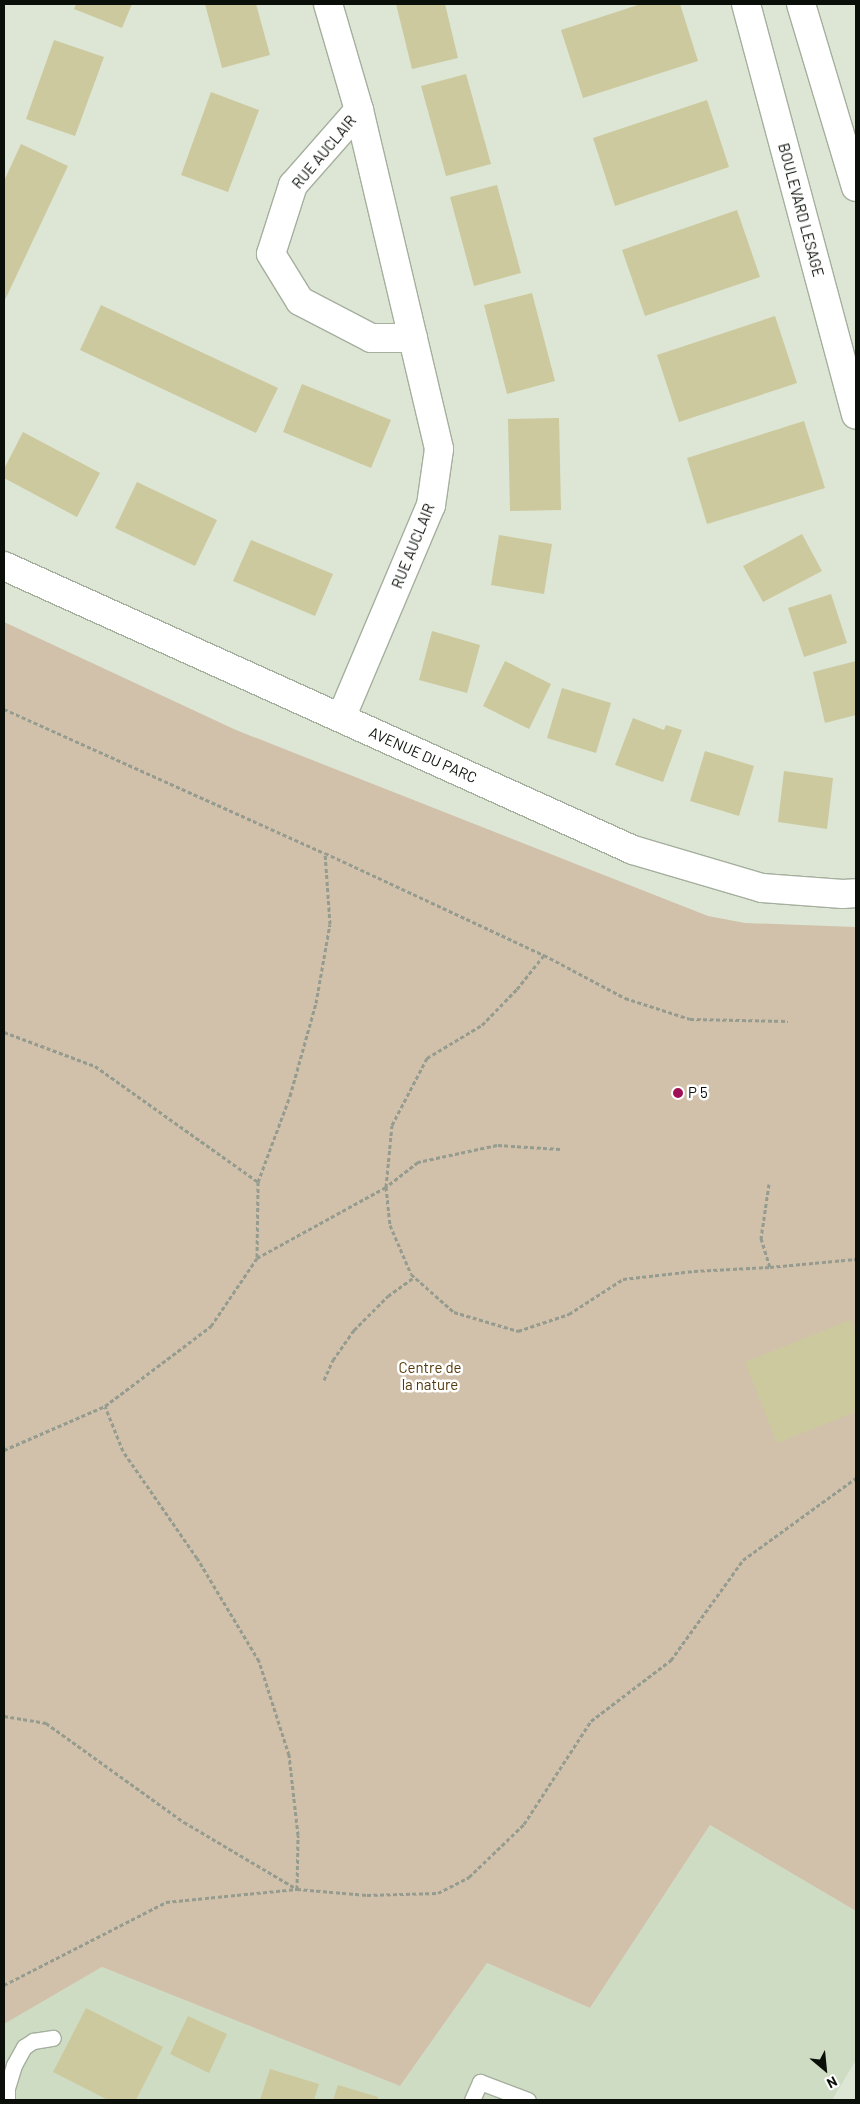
<!DOCTYPE html>
<style>
body{margin:0}
#map{position:relative;width:860px;height:2104px;overflow:hidden;background:#dde6d5;font-family:Barlow,sans-serif}
div>[style]{position:absolute}
[style*='--x']{left:calc(var(--x)*1px);top:calc(var(--y)*1px);width:calc(var(--w)*1px);rotate:calc(var(--a)*1deg)}
.built>*{inset:0;background:#cfdcc4}
.green>*{inset:0;background:#d1c1aa}
.building>*{inset:0;background:#ccc99e}
.path>*{height:3px;margin-top:-1.5px;transform-origin:0;background:repeating-linear-gradient(90deg,#959c8f 0 4px,transparent 0 6.5px)}
.roads{filter:drop-shadow(1px 0 #a5af9e) drop-shadow(-1px 0 #a5af9e) drop-shadow(0 1px #a5af9e) drop-shadow(0 -1px #a5af9e)}
.lane>*{height:15px;margin:-7.5px;padding:0 7.5px;transform-origin:7.5px;border-radius:7.5px;background:#fff}
.street>*{height:28px;margin:-14px;padding:0 14px;transform-origin:14px;border-radius:14px;background:#fff}
.secondary>*{height:28px;margin:-14px;padding:0 14px;transform-origin:14px;border-radius:14px;background:#fff}
.dots>*{width:14px;height:14px;translate:-50% -50%;box-sizing:border-box;border:2px solid #fff;border-radius:50%}
span{translate:-50% -50%;white-space:nowrap;text-align:center;line-height:1.15;-webkit-text-stroke:5px #fff;paint-order:stroke}
.street-label{font-size:15px;color:#0b0f09}
.poi-label{font-size:15px;color:#0b0f09}
.left{translate:0 -50%;text-align:left}
.park-label{font-size:15px;color:#543a0a}
.frame{position:absolute;inset:0;border:5px solid #0b0f09;pointer-events:none}
.north{position:absolute;left:800px;top:2044px;width:50px;height:50px;-webkit-text-stroke:4px #fff;paint-order:stroke;rotate:152deg;font-size:14px;font-weight:700;line-height:20px;text-align:center;color:#0b0f09}
.north::after{content:'';display:block;margin:auto;width:18px;height:22px;background:#0b0f09;clip-path:polygon(50% 0,100% 100%,50% 72%,0 100%)}
</style>
<div id="map">
<div class="built">
<div style="clip-path:polygon(710px 1825px,856px 1911px,856px 2060px,832px 2100px,4px 2100px,4px 2024px,102px 1967px,400px 2086px,487px 1963px,590px 2008px)"></div>
</div>
<div class="green">
<div style="clip-path:polygon(4px 622px,236px 730px,708px 916px,745px 923px,856px 927px,856px 1911px,710px 1825px,590px 2008px,487px 1963px,400px 2086px,102px 1967px,4px 2024px)"></div>
</div>
<div class="building">
<div style="clip-path:polygon(76px 4px,132px 4px,122px 28px,74px 9px)"></div>
<div style="clip-path:polygon(205px 4px,256px 4px,270px 55px,222px 68px)"></div>
<div style="clip-path:polygon(396px 4px,445px 4px,458px 58px,412px 69px)"></div>
<div style="clip-path:polygon(641px 4px,680px 4px,698px 61px,583px 98px,561px 30px)"></div>
<div style="clip-path:polygon(54px 40px,104px 57px,75px 136px,26px 119px)"></div>
<div style="clip-path:polygon(466px 74px,491px 164px,446px 176px,421px 86px)"></div>
<div style="clip-path:polygon(211px 92px,259px 110px,228px 192px,181px 175px)"></div>
<div style="clip-path:polygon(707px 100px,729px 167px,615px 206px,593px 138px)"></div>
<div style="clip-path:polygon(21px 144px,68px 166px,4px 302px,4px 181px)"></div>
<div style="clip-path:polygon(497px 185px,521px 273px,474px 286px,450px 197px)"></div>
<div style="clip-path:polygon(737px 210px,760px 277px,645px 316px,622px 250px)"></div>
<div style="clip-path:polygon(532px 293px,555px 381px,507px 394px,484px 305px)"></div>
<div style="clip-path:polygon(101px 305px,278px 388px,256px 433px,80px 350px)"></div>
<div style="clip-path:polygon(775px 316px,797px 383px,679px 422px,657px 355px)"></div>
<div style="clip-path:polygon(302px 384px,391px 420px,371px 468px,283px 432px)"></div>
<div style="clip-path:polygon(559px 418px,561px 510px,510px 511px,508px 419px)"></div>
<div style="clip-path:polygon(804px 421px,825px 488px,707px 524px,687px 458px)"></div>
<div style="clip-path:polygon(23px 432px,100px 473px,77px 517px,4px 478px,4px 469px)"></div>
<div style="clip-path:polygon(137px 482px,217px 520px,195px 566px,115px 528px)"></div>
<div style="clip-path:polygon(802px 534px,822px 571px,763px 602px,743px 566px)"></div>
<div style="clip-path:polygon(499px 535px,552px 544px,544px 594px,491px 585px)"></div>
<div style="clip-path:polygon(251px 540px,333px 574px,315px 616px,233px 581px)"></div>
<div style="clip-path:polygon(831px 594px,847px 643px,804px 657px,788px 608px)"></div>
<div style="clip-path:polygon(432px 631px,480px 645px,467px 693px,419px 680px)"></div>
<div style="clip-path:polygon(505px 661px,551px 684px,529px 729px,483px 706px)"></div>
<div style="clip-path:polygon(856px 661px,856px 715px,825px 723px,813px 672px)"></div>
<div style="clip-path:polygon(562px 688px,611px 703px,596px 753px,547px 738px)"></div>
<div style="clip-path:polygon(633px 718px,664px 730px,666px 725px,682px 730px,663px 782px,615px 765px)"></div>
<div style="clip-path:polygon(705px 751px,754px 766px,739px 816px,690px 801px)"></div>
<div style="clip-path:polygon(784px 771px,833px 778px,827px 829px,778px 822px)"></div>
<div style="clip-path:polygon(850px 1320px,856px 1336px,856px 1412px,777px 1443px,745px 1362px)"></div>
<div style="clip-path:polygon(86px 2008px,163px 2047px,136px 2100px,108px 2100px,53px 2072px)"></div>
<div style="clip-path:polygon(188px 2016px,227px 2034px,209px 2073px,170px 2054px)"></div>
<div style="clip-path:polygon(270px 2069px,319px 2084px,314px 2100px,260px 2100px)"></div>
<div style="clip-path:polygon(338px 2085px,378px 2097px,378px 2100px,333px 2100px)"></div>
</div>
<div class="path">
<div style="--x:4;--y:709;--w:352;--a:24.2"></div>
<div style="--x:4;--y:1032;--w:97;--a:20.5"></div>
<div style="--x:95;--y:1066;--w:200;--a:35.4"></div>
<div style="--x:560;--y:1149;--w:63;--a:-176.4"></div>
<div style="--x:497;--y:1145;--w:81;--a:167.9"></div>
<div style="--x:418;--y:1162;--w:41;--a:142"></div>
<div style="--x:386;--y:1187;--w:38;--a:84"></div>
<div style="--x:390;--y:1225;--w:53;--a:66.8"></div>
<div style="--x:411;--y:1274;--w:57;--a:41.5"></div>
<div style="--x:454;--y:1312;--w:67;--a:16.5"></div>
<div style="--x:518;--y:1331;--w:54;--a:-18.4"></div>
<div style="--x:569;--y:1314;--w:64;--a:-32.9"></div>
<div style="--x:623;--y:1279;--w:71;--a:-6.4"></div>
<div style="--x:694;--y:1271;--w:76;--a:-3"></div>
<div style="--x:769;--y:1184;--w:55;--a:98.4"></div>
<div style="--x:761;--y:1238;--w:30;--a:73"></div>
<div style="--x:770;--y:1267;--w:86;--a:-5.3"></div>
<div style="--x:257;--y:1257;--w:75;--a:-89.2"></div>
<div style="--x:258;--y:1182;--w:92;--a:-69.6"></div>
<div style="--x:290;--y:1096;--w:97;--a:-74.4"></div>
<div style="--x:316;--y:1003;--w:80;--a:-80"></div>
<div style="--x:330;--y:924;--w:71;--a:-94"></div>
<div style="--x:325;--y:853;--w:242;--a:25"></div>
<div style="--x:324;--y:1380;--w:22;--a:-66"></div>
<div style="--x:333;--y:1360;--w:37;--a:-55"></div>
<div style="--x:354;--y:1330;--w:48;--a:-45"></div>
<div style="--x:388;--y:1296;--w:32;--a:-36"></div>
<div style="--x:4;--y:1450;--w:110;--a:-23.5"></div>
<div style="--x:4;--y:1716;--w:43;--a:9.5"></div>
<div style="--x:46;--y:1723;--w:170;--a:35.7"></div>
<div style="--x:184;--y:1822;--w:131;--a:30.7"></div>
<div style="--x:297;--y:1889;--w:54;--a:-88.9"></div>
<div style="--x:298;--y:1835;--w:81;--a:-96.4"></div>
<div style="--x:289;--y:1755;--w:99;--a:-107.7"></div>
<div style="--x:259;--y:1661;--w:120;--a:-121"></div>
<div style="--x:197;--y:1558;--w:130;--a:-124.7"></div>
<div style="--x:123;--y:1451;--w:48;--a:-111.8"></div>
<div style="--x:105;--y:1406;--w:133;--a:-37"></div>
<div style="--x:211;--y:1326;--w:82;--a:-55.9"></div>
<div style="--x:257;--y:1258;--w:147;--a:-28.8"></div>
<div style="--x:386;--y:1187;--w:62;--a:-84.5"></div>
<div style="--x:392;--y:1125;--w:76;--a:-62.4"></div>
<div style="--x:427;--y:1058;--w:64;--a:-31"></div>
<div style="--x:482;--y:1025;--w:50;--a:-45.8"></div>
<div style="--x:517;--y:989;--w:43;--a:-51.5"></div>
<div style="--x:544;--y:955;--w:92;--a:28"></div>
<div style="--x:625;--y:998;--w:68;--a:17.9"></div>
<div style="--x:690;--y:1019;--w:98;--a:1.2"></div>
<div style="--x:4;--y:1985;--w:182;--a:-27.1"></div>
<div style="--x:166;--y:1902;--w:132;--a:-5.7"></div>
<div style="--x:297;--y:1889;--w:70;--a:4.9"></div>
<div style="--x:367;--y:1895;--w:71;--a:-1.6"></div>
<div style="--x:438;--y:1893;--w:35;--a:-27"></div>
<div style="--x:469;--y:1877;--w:76;--a:-43.9"></div>
<div style="--x:524;--y:1824;--w:123;--a:-57"></div>
<div style="--x:591;--y:1721;--w:101;--a:-37.3"></div>
<div style="--x:671;--y:1660;--w:123;--a:-54.2"></div>
<div style="--x:743;--y:1560;--w:140;--a:-36"></div>
</div>
<div class="roads">
<div class="lane">
<div style="--x:7;--y:2100;--w:12;--a:-90"></div>
<div style="--x:7;--y:2088;--w:24;--a:-73"></div>
<div style="--x:14;--y:2065;--w:21;--a:-61"></div>
<div style="--x:24;--y:2047;--w:11;--a:-34"></div>
<div style="--x:33;--y:2041;--w:20;--a:-9"></div>
<div style="--x:472;--y:2100;--w:20;--a:-66"></div>
<div style="--x:480;--y:2082;--w:51;--a:20.6"></div>
</div>
<div class="street">
<div style="--x:328;--y:4;--w:110;--a:73.7"></div>
<div style="--x:359;--y:110;--w:348;--a:76.7"></div>
<div style="--x:439;--y:449;--w:57;--a:98.1"></div>
<div style="--x:431;--y:505;--w:231;--a:112.9"></div>
<div style="--x:359;--y:110;--w:100;--a:131.3"></div>
<div style="--x:293;--y:185;--w:72;--a:107.7"></div>
<div style="--x:271;--y:254;--w:55;--a:58.3"></div>
<div style="--x:300;--y:301;--w:80;--a:27.5"></div>
<div style="--x:371;--y:338;--w:42;--a:0"></div>
<div style="--x:4;--y:566;--w:690;--a:24.3"></div>
<div style="--x:633;--y:850;--w:134;--a:16.4"></div>
<div style="--x:762;--y:888;--w:81;--a:4.2"></div>
<div style="--x:843;--y:894;--w:13;--a:-4"></div>
</div>
<div class="secondary">
<div style="--x:746;--y:4;--w:425;--a:75"></div>
<div style="--x:801;--y:4;--w:191;--a:73.3"></div>
</div>
</div>
<div class="dots">
<div style="left:678px;top:1093px;background:#a11056"></div>
</div>
<div class="street-label">
<span style="left:324px;top:152px;rotate:-50deg">RUE AUCLAIR</span>
<span style="left:801px;top:210px;rotate:75deg">BOULEVARD LESAGE</span>
<span style="left:413px;top:546px;rotate:-68deg">RUE AUCLAIR</span>
<span style="left:423px;top:755px;rotate:24deg">AVENUE DU PARC</span>
</div>
<div class="poi-label">
<span class="left" style="left:688px;top:1093px">P 5</span>
</div>
<div class="park-label">
<span style="left:430px;top:1376px">Centre de<br>la nature</span>
</div>
<div class="frame"></div>
<div class="north">N</div>
</div>
